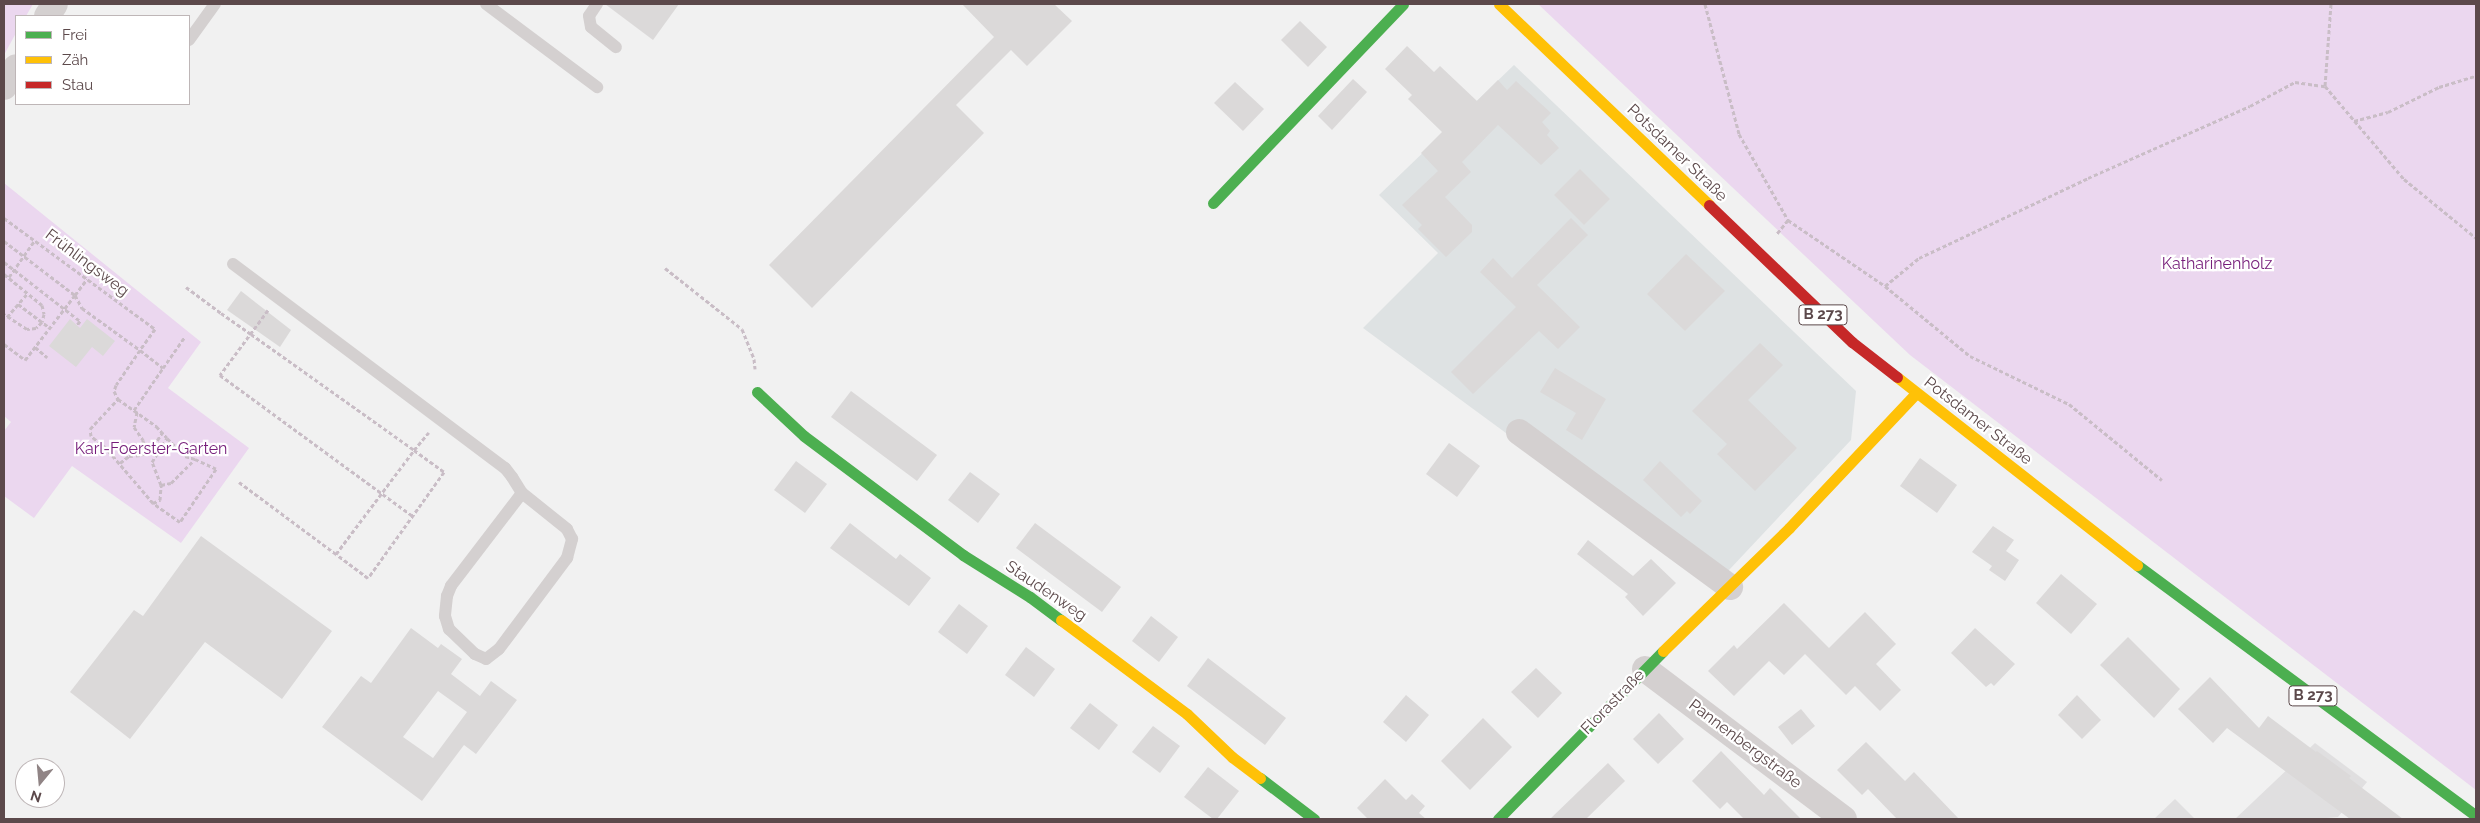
<!DOCTYPE html>
<meta charset="utf-8">
<style>
body{margin:0}
#map{position:relative;width:2480px;height:823px;overflow:hidden;background:#f1f1f1;font-family:Raleway,sans-serif}
div>[style]{position:absolute}
[style*='--x']{left:calc(var(--x)*1px);top:calc(var(--y)*1px);width:calc(var(--w)*1px);rotate:calc(var(--a)*1deg)}
.commercial>*{inset:0;background:#dee2e3}
.education>*{inset:0;background:#e0dfe0}
.green>*{inset:0;background:#ebd7ef}
.building>*{inset:0;background:#dbd9d9}
.path>*{height:3px;margin-top:-1.5px;transform-origin:0;background:repeating-linear-gradient(90deg,#c9bdc6 0 4px,transparent 0 6.5px)}
.lane>*{height:12px;margin:-6px;padding:0 6px;transform-origin:6px;border-radius:6px;background:#d4d0d0}
.street>*{height:26px;margin:-13px;padding:0 13px;transform-origin:13px;border-radius:13px;background:#d4d0d0}
.fast>*{height:11px;margin:-5.5px;padding:0 5.5px;transform-origin:5.5px;border-radius:5.5px;background:#4caf50}
.slow>*{height:11px;margin:-5.5px;padding:0 5.5px;transform-origin:5.5px;border-radius:5.5px;background:#ffc107}
.jam>*{height:11px;margin:-5.5px;padding:0 5.5px;transform-origin:5.5px;border-radius:5.5px;background:#c62828}
span{translate:-50% -50%;white-space:nowrap;text-align:center;line-height:1.15;-webkit-text-stroke:4.5px #fff;paint-order:stroke}
.shield-label span{padding:1px 4px;background:#fff;border:1px solid;border-radius:4px;-webkit-text-stroke-width:0}
.shield-label{font-size:15px;color:#5c494b;font-weight:700}
.street-label{font-size:16px;color:#5c494b}
.park-label{font-size:16px;color:#761d7a}
.frame{position:absolute;inset:0;border:5px solid #5c494b;pointer-events:none}
.legend{position:absolute;left:15px;top:15px;width:175px;height:90px;box-sizing:border-box;background:#fff;border:1px solid #beb6b7;margin:0;padding:6px 9px;list-style:none;font-size:15px;color:#5c494b}
.legend li{display:flex;align-items:center;gap:10px;height:25px}
.legend b{width:25px;border:1px solid #beb6b7}
.north{position:absolute;left:15px;top:758px;width:50px;height:50px;box-sizing:border-box;background:#fff;border:1px solid #beb6b7;border-radius:50%;rotate:197deg;font-size:14px;font-weight:700;line-height:20px;text-align:center;color:#5c494b}
.north::after{content:'';display:block;margin:auto;width:18px;height:22px;background:#908485;clip-path:polygon(50% 0,100% 100%,50% 72%,0 100%)}
</style>
<div id="map">
<div class="commercial">
<div style="clip-path:polygon(1514px 65px,1856px 391px,1851px 440px,1714px 586px,1363px 328px,1438px 253px,1379px 195px)"></div>
</div>
<div class="education">
<div style="clip-path:polygon(2315px 743px,2367px 782px,2338px 817px,2316px 819px,2235px 819px)"></div>
<div style="clip-path:polygon(2175px 799px,2195px 819px,2154px 819px)"></div>
</div>
<div class="green">
<div style="clip-path:polygon(4px 4px,33px 4px,26px 16px,16px 16px,16px 33px,4px 55px)"></div>
<div style="clip-path:polygon(1538px 4px,2476px 4px,2476px 790px,1910px 355px)"></div>
<div style="clip-path:polygon(4px 183px,201px 342px,168px 388px,249px 448px,181px 543px,72px 466px,34px 518px,4px 496px,4px 431px,11px 422px,4px 416px)"></div>
</div>
<div class="building">
<div style="clip-path:polygon(605px 4px,679px 4px,653px 40px)"></div>
<div style="clip-path:polygon(962px 4px,1054px 4px,1072px 21px,1027px 66px,1011px 50px,956px 105px,984px 133px,812px 308px,769px 265px,994px 37px)"></div>
<div style="clip-path:polygon(1300px 21px,1327px 47px,1308px 67px,1281px 40px)"></div>
<div style="clip-path:polygon(1407px 46px,1434px 72px,1440px 66px,1477px 101px,1498px 80px,1507px 90px,1516px 81px,1551px 113px,1542px 122px,1550px 131px,1547px 135px,1559px 148px,1541px 165px,1498px 125px,1462px 162px,1471px 172px,1445px 197px,1472px 225px,1472px 232px,1446px 257px,1418px 229px,1422px 225px,1402px 205px,1438px 171px,1421px 153px,1442px 132px,1408px 99px,1412px 95px,1385px 69px)"></div>
<div style="clip-path:polygon(1353px 79px,1367px 92px,1332px 130px,1318px 116px)"></div>
<div style="clip-path:polygon(1235px 82px,1264px 109px,1243px 131px,1214px 103px)"></div>
<div style="clip-path:polygon(1580px 169px,1610px 199px,1584px 225px,1554px 195px)"></div>
<div style="clip-path:polygon(1571px 218px,1588px 235px,1537px 285px,1580px 327px,1558px 349px,1539px 331px,1473px 394px,1451px 372px,1516px 307px,1480px 272px,1493px 258px,1512px 278px)"></div>
<div style="clip-path:polygon(1686px 254px,1725px 291px,1685px 331px,1647px 294px)"></div>
<div style="clip-path:polygon(241px 291px,291px 330px,280px 347px,227px 310px)"></div>
<div style="clip-path:polygon(70px 319px,80px 328px,87px 319px,115px 341px,103px 356px,92px 347px,76px 367px,49px 346px)"></div>
<div style="clip-path:polygon(1760px 343px,1783px 365px,1748px 400px,1797px 448px,1755px 491px,1717px 454px,1727px 444px,1692px 411px)"></div>
<div style="clip-path:polygon(1555px 368px,1606px 399px,1582px 440px,1566px 430px,1576px 413px,1540px 392px)"></div>
<div style="clip-path:polygon(851px 391px,937px 455px,917px 481px,831px 417px)"></div>
<div style="clip-path:polygon(1449px 443px,1480px 466px,1457px 497px,1426px 474px)"></div>
<div style="clip-path:polygon(1920px 458px,1957px 485px,1937px 513px,1900px 486px)"></div>
<div style="clip-path:polygon(796px 461px,827px 484px,805px 513px,774px 490px)"></div>
<div style="clip-path:polygon(1660px 461px,1702px 501px,1690px 514px,1687px 511px,1681px 517px,1643px 480px)"></div>
<div style="clip-path:polygon(970px 472px,1000px 494px,978px 523px,948px 500px)"></div>
<div style="clip-path:polygon(850px 523px,896px 559px,900px 554px,931px 578px,909px 606px,830px 548px)"></div>
<div style="clip-path:polygon(1035px 523px,1121px 587px,1102px 612px,1016px 548px)"></div>
<div style="clip-path:polygon(1993px 526px,2014px 540px,2006px 551px,2019px 560px,2005px 581px,1989px 570px,1992px 566px,1972px 552px)"></div>
<div style="clip-path:polygon(201px 536px,332px 631px,282px 699px,205px 642px,130px 739px,70px 692px,134px 610px,143px 616px)"></div>
<div style="clip-path:polygon(1588px 540px,1633px 576px,1651px 559px,1676px 583px,1643px 616px,1625px 597px,1628px 594px,1577px 554px)"></div>
<div style="clip-path:polygon(2061px 574px,2097px 604px,2071px 634px,2036px 603px)"></div>
<div style="clip-path:polygon(1784px 603px,1829px 648px,1865px 612px,1896px 644px,1876px 664px,1901px 690px,1880px 711px,1855px 686px,1846px 695px,1805px 654px,1784px 675px,1769px 661px,1734px 696px,1708px 671px,1734px 645px,1737px 649px)"></div>
<div style="clip-path:polygon(959px 604px,988px 626px,967px 654px,938px 632px)"></div>
<div style="clip-path:polygon(1151px 616px,1178px 637px,1159px 662px,1132px 641px)"></div>
<div style="clip-path:polygon(evenodd,411px 628px,438px 648px,441px 644px,462px 659px,451px 674px,480px 696px,491px 681px,517px 700px,476px 754px,464px 745px,422px 801px,322px 727px,361px 676px,371px 683px,411px 628px,438px 691px,467px 712px,433px 758px,403px 737px,438px 691px)"></div>
<div style="clip-path:polygon(1975px 628px,2015px 664px,1994px 686px,1991px 683px,1986px 687px,1951px 653px)"></div>
<div style="clip-path:polygon(2128px 637px,2180px 689px,2154px 718px,2100px 665px)"></div>
<div style="clip-path:polygon(1026px 647px,1055px 669px,1034px 697px,1005px 675px)"></div>
<div style="clip-path:polygon(1208px 658px,1286px 718px,1265px 745px,1187px 686px)"></div>
<div style="clip-path:polygon(1536px 668px,1562px 693px,1538px 718px,1511px 692px)"></div>
<div style="clip-path:polygon(2210px 677px,2259px 728px,2268px 716px,2316px 752px,2317px 751px,2351px 776px,2349px 778px,2403px 819px,2350px 819px,2227px 728px,2213px 743px,2178px 709px)"></div>
<div style="clip-path:polygon(1406px 695px,1429px 715px,1406px 742px,1383px 722px)"></div>
<div style="clip-path:polygon(2077px 695px,2101px 720px,2082px 739px,2058px 715px)"></div>
<div style="clip-path:polygon(1090px 703px,1118px 725px,1099px 750px,1070px 728px)"></div>
<div style="clip-path:polygon(1801px 709px,1815px 726px,1792px 745px,1778px 727px)"></div>
<div style="clip-path:polygon(1659px 713px,1684px 739px,1658px 764px,1633px 739px)"></div>
<div style="clip-path:polygon(1483px 718px,1512px 747px,1470px 790px,1441px 761px)"></div>
<div style="clip-path:polygon(1153px 726px,1180px 746px,1160px 773px,1132px 752px)"></div>
<div style="clip-path:polygon(1866px 742px,1905px 781px,1914px 772px,1959px 819px,1897px 819px,1868px 789px,1862px 795px,1837px 770px)"></div>
<div style="clip-path:polygon(1721px 751px,1764px 795px,1770px 788px,1801px 819px,1744px 819px,1727px 802px,1720px 809px,1692px 781px)"></div>
<div style="clip-path:polygon(1608px 763px,1625px 781px,1586px 819px,1550px 819px)"></div>
<div style="clip-path:polygon(1208px 767px,1239px 791px,1217px 819px,1213px 819px,1184px 797px)"></div>
<div style="clip-path:polygon(1385px 779px,1406px 800px,1412px 794px,1425px 806px,1419px 813px,1426px 819px,1368px 819px,1357px 808px)"></div>
</div>
<div class="path">
<div style="--x:1705;--y:4;--w:134;--a:75.3"></div>
<div style="--x:1739;--y:134;--w:99;--a:60.3"></div>
<div style="--x:1788;--y:220;--w:19;--a:129"></div>
<div style="--x:2331;--y:4;--w:82;--a:94.2"></div>
<div style="--x:2325;--y:86;--w:122;--a:49.7"></div>
<div style="--x:2404;--y:179;--w:93;--a:39.3"></div>
<div style="--x:2354;--y:121;--w:35;--a:-15"></div>
<div style="--x:2388;--y:112;--w:57;--a:-26.1"></div>
<div style="--x:2439;--y:87;--w:39;--a:-17"></div>
<div style="--x:4;--y:218;--w:187;--a:36.3"></div>
<div style="--x:155;--y:329;--w:26;--a:126"></div>
<div style="--x:140;--y:350;--w:29;--a:38"></div>
<div style="--x:163;--y:368;--w:37;--a:-55"></div>
<div style="--x:1788;--y:220;--w:117;--a:34.2"></div>
<div style="--x:1885;--y:286;--w:110;--a:39.5"></div>
<div style="--x:1970;--y:356;--w:110;--a:25.9"></div>
<div style="--x:2069;--y:404;--w:120;--a:39.3"></div>
<div style="--x:4;--y:241;--w:89;--a:37.3"></div>
<div style="--x:75;--y:295;--w:20;--a:-53"></div>
<div style="--x:4;--y:262;--w:96;--a:37.8"></div>
<div style="--x:80;--y:321;--w:5;--a:127"></div>
<div style="--x:665;--y:268;--w:98;--a:38.4"></div>
<div style="--x:742;--y:329;--w:32;--a:68"></div>
<div style="--x:754;--y:359;--w:10;--a:84"></div>
<div style="--x:4;--y:274;--w:49;--a:39.2"></div>
<div style="--x:42;--y:305;--w:9;--a:77"></div>
<div style="--x:44;--y:314;--w:8;--a:104"></div>
<div style="--x:42;--y:322;--w:8;--a:135"></div>
<div style="--x:36;--y:328;--w:9;--a:174"></div>
<div style="--x:27;--y:329;--w:27;--a:-147"></div>
<div style="--x:9;--y:277;--w:45;--a:-54.9"></div>
<div style="--x:1885;--y:286;--w:44;--a:-39.5"></div>
<div style="--x:1919;--y:258;--w:187;--a:-25.3"></div>
<div style="--x:2088;--y:178;--w:177;--a:-24"></div>
<div style="--x:2250;--y:106;--w:51;--a:-28.1"></div>
<div style="--x:2295;--y:82;--w:30;--a:8"></div>
<div style="--x:186;--y:287;--w:44;--a:36.6"></div>
<div style="--x:221;--y:313;--w:37;--a:35"></div>
<div style="--x:251;--y:334;--w:200;--a:35.4"></div>
<div style="--x:414;--y:450;--w:37;--a:36"></div>
<div style="--x:444;--y:472;--w:130;--a:125.6"></div>
<div style="--x:368;--y:578;--w:40;--a:-143"></div>
<div style="--x:336;--y:554;--w:130;--a:-53.1"></div>
<div style="--x:414;--y:450;--w:23;--a:-50"></div>
<div style="--x:18;--y:304;--w:40;--a:37"></div>
<div style="--x:268;--y:310;--w:81;--a:126.4"></div>
<div style="--x:220;--y:375;--w:239;--a:36.2"></div>
<div style="--x:7;--y:317;--w:32;--a:-49"></div>
<div style="--x:4;--y:344;--w:26;--a:37"></div>
<div style="--x:25;--y:360;--w:82;--a:-52.4"></div>
<div style="--x:75;--y:295;--w:15;--a:62"></div>
<div style="--x:82;--y:308;--w:72;--a:35.9"></div>
<div style="--x:140;--y:350;--w:42;--a:124.4"></div>
<div style="--x:116;--y:385;--w:6;--a:108"></div>
<div style="--x:114;--y:391;--w:9;--a:63"></div>
<div style="--x:35;--y:347;--w:16;--a:40"></div>
<div style="--x:134;--y:410;--w:51;--a:-55.4"></div>
<div style="--x:137;--y:412;--w:15;--a:101"></div>
<div style="--x:134;--y:427;--w:16;--a:55"></div>
<div style="--x:143;--y:440;--w:13;--a:81"></div>
<div style="--x:120;--y:463;--w:11;--a:-38"></div>
<div style="--x:129;--y:456;--w:12;--a:-5"></div>
<div style="--x:141;--y:455;--w:10;--a:-24"></div>
<div style="--x:150;--y:451;--w:23;--a:-56"></div>
<div style="--x:239;--y:482;--w:121;--a:36.6"></div>
<div style="--x:161;--y:485;--w:25;--a:-111"></div>
<div style="--x:152;--y:462;--w:28;--a:-58"></div>
<div style="--x:167;--y:438;--w:25;--a:45"></div>
<div style="--x:185;--y:456;--w:10;--a:17"></div>
<div style="--x:195;--y:459;--w:23;--a:25"></div>
<div style="--x:216;--y:469;--w:64;--a:124.2"></div>
<div style="--x:180;--y:522;--w:33;--a:-145"></div>
<div style="--x:153;--y:503;--w:8;--a:-23"></div>
<div style="--x:160;--y:500;--w:15;--a:-86"></div>
<div style="--x:161;--y:485;--w:10;--a:-11"></div>
<div style="--x:171;--y:483;--w:34;--a:-45"></div>
<div style="--x:153;--y:503;--w:72;--a:-130.5"></div>
<div style="--x:106;--y:448;--w:19;--a:-141"></div>
<div style="--x:91;--y:436;--w:7;--a:-98"></div>
<div style="--x:90;--y:429;--w:41;--a:-47"></div>
<div style="--x:118;--y:399;--w:47;--a:35.4"></div>
<div style="--x:156;--y:426;--w:16;--a:47"></div>
</div>
<div class="lane">
<div style="--x:486;--y:4;--w:139;--a:36.8"></div>
<div style="--x:597;--y:4;--w:14;--a:124"></div>
<div style="--x:589;--y:16;--w:11;--a:80"></div>
<div style="--x:591;--y:27;--w:32;--a:39"></div>
<div style="--x:189;--y:40;--w:44;--a:-54.2"></div>
<div style="--x:233;--y:264;--w:340;--a:36.9"></div>
<div style="--x:505;--y:468;--w:11;--a:52"></div>
<div style="--x:512;--y:477;--w:19;--a:58"></div>
<div style="--x:522;--y:493;--w:117;--a:127.4"></div>
<div style="--x:451;--y:586;--w:11;--a:112"></div>
<div style="--x:447;--y:596;--w:20;--a:96"></div>
<div style="--x:445;--y:616;--w:14;--a:73"></div>
<div style="--x:449;--y:629;--w:36;--a:44"></div>
<div style="--x:475;--y:654;--w:12;--a:24"></div>
<div style="--x:486;--y:659;--w:16;--a:-38"></div>
<div style="--x:499;--y:649;--w:114;--a:-53.2"></div>
<div style="--x:567;--y:558;--w:20;--a:-75"></div>
<div style="--x:572;--y:539;--w:11;--a:-117"></div>
<div style="--x:567;--y:529;--w:58;--a:-141.3"></div>
</div>
<div class="street">
<div style="--x:47;--y:16;--w:14;--a:-56"></div>
<div style="--x:4;--y:87;--w:23;--a:-59"></div>
<div style="--x:1519;--y:432;--w:262;--a:36.3"></div>
<div style="--x:1645;--y:669;--w:249;--a:37"></div>
</div>
<div class="fast">
<div style="--x:1213;--y:203;--w:275;--a:-46.3"></div>
<div style="--x:757;--y:392;--w:64;--a:43.1"></div>
<div style="--x:804;--y:436;--w:199;--a:36.8"></div>
<div style="--x:963;--y:555;--w:79;--a:32.1"></div>
<div style="--x:1030;--y:597;--w:39;--a:37"></div>
<div style="--x:2137;--y:565;--w:422;--a:36.5"></div>
<div style="--x:1260;--y:778;--w:68;--a:37.2"></div>
<div style="--x:1498;--y:819;--w:235;--a:-45.5"></div>
</div>
<div class="slow">
<div style="--x:1499;--y:4;--w:291;--a:43.7"></div>
<div style="--x:1897;--y:377;--w:305;--a:38.1"></div>
<div style="--x:1061;--y:620;--w:157;--a:36.7"></div>
<div style="--x:1187;--y:714;--w:62;--a:43.7"></div>
<div style="--x:1232;--y:757;--w:35;--a:37"></div>
<div style="--x:1663;--y:651;--w:176;--a:-44.3"></div>
<div style="--x:1789;--y:528;--w:185;--a:-46.7"></div>
</div>
<div class="jam">
<div style="--x:1709;--y:205;--w:198;--a:43.8"></div>
<div style="--x:1852;--y:342;--w:57;--a:37.9"></div>
</div>
<div class="shield-label">
<span style="left:1823px;top:315px">B 273</span>
<span style="left:2313px;top:696px">B 273</span>
</div>
<div class="street-label">
<span style="left:1677px;top:153px;rotate:44deg">Potsdamer Straße</span>
<span style="left:87px;top:263px;rotate:37deg">Frühlingsweg</span>
<span style="left:1978px;top:421px;rotate:38deg">Potsdamer Straße</span>
<span style="left:1046px;top:591px;rotate:34deg">Staudenweg</span>
<span style="left:1613px;top:702px;rotate:-46deg">Florastraße</span>
<span style="left:1745px;top:744px;rotate:37deg">Pannenbergstraße</span>
</div>
<div class="park-label">
<span style="left:2217px;top:264px">Katharinenholz</span>
<span style="left:151px;top:449px">Karl-Foerster-Garten</span>
</div>
<div class="frame"></div>
<ul class="legend">
<li><b style="height:6px;background:#4caf50"></b>Frei</li>
<li><b style="height:6px;background:#ffc107"></b>Zäh</li>
<li><b style="height:6px;background:#c62828"></b>Stau</li>
</ul>
<div class="north">N</div>
</div>
